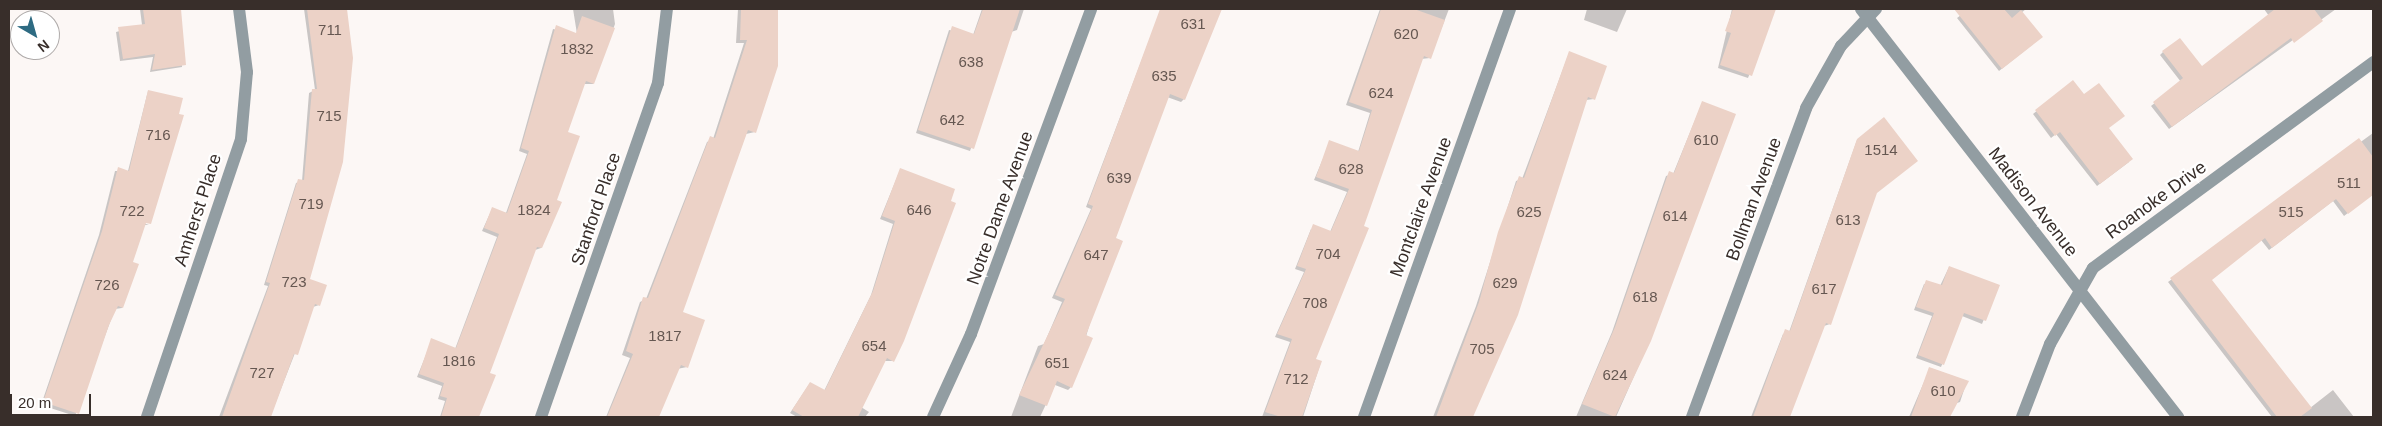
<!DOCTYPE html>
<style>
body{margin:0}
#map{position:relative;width:2382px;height:426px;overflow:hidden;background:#fcf7f5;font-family:Arial,sans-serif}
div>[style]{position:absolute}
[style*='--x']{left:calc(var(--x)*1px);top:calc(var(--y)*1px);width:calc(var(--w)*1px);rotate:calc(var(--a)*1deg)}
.shadow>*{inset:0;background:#0003}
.building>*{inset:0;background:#ecd2c7}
.minor>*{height:12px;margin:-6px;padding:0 6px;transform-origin:6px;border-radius:6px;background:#929da2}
span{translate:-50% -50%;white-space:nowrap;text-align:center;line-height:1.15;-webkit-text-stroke:4.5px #fff;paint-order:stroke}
.number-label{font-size:15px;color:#655751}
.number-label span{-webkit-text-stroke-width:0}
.street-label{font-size:18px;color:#382e2a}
.frame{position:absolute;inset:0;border:10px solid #382e2a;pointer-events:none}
.north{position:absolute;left:10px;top:10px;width:50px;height:50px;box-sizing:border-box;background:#fff;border:1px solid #afabaa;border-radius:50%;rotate:142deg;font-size:14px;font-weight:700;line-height:20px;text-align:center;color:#382e2a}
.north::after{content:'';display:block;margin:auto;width:18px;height:22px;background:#2e6b82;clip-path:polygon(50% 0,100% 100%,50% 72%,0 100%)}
.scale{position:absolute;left:10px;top:394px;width:81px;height:22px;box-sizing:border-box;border:2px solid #382e2a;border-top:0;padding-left:6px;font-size:15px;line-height:18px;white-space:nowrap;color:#382e2a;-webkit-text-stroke:4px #fff;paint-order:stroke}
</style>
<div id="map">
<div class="shadow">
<div style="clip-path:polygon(140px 9px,179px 9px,182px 67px,150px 72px,153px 57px,120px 61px,116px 32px,142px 25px)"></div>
<div style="clip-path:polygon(304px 9px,345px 9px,352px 58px,308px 280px,319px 305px,313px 307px,270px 417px,219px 417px,268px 286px,264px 285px,296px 183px,302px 181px,309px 93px,315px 90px)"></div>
<div style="clip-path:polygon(573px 9px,613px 9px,615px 24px,593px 84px,583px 84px,567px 133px,556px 201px,560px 203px,541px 248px,535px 250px,488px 373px,494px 376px,477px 417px,440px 417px,445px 401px,438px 399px,442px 386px,417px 377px,432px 340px,455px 349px,497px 237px,482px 231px,492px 209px,506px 213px,527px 154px,519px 151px,553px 29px,577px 34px)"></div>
<div style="clip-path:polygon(738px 9px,776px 9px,776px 66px,755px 132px,746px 134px,681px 312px,687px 367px,677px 369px,657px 417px,606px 417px,630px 358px,622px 355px,640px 302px,646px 299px,707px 142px,713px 139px,744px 43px,736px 43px)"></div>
<div style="clip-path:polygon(982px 9px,1024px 9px,1017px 30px,1011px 32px,970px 151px,916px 133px,949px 30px,973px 35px)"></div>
<div style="clip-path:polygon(1161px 9px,1221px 9px,1184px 99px,1181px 102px,1167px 97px,1115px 239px,1071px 387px,1068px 390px,1055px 385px,1040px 417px,1011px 417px,1038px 346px,1044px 344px,1062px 302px,1052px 298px,1091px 209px,1086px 207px)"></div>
<div style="clip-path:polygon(1380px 9px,1449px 9px,1430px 58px,1421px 59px,1314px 360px,1321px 362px,1303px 417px,1262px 417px,1290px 342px,1275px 337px,1304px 272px,1295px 269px,1311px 229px,1330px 232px,1347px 192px,1314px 180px,1330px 142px,1358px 152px,1370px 113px,1346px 105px)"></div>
<div style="clip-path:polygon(1587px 9px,1627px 9px,1617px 32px,1584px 20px)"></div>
<div style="clip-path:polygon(1732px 9px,1775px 9px,1748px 78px,1718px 68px)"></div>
<div style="clip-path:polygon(1969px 9px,2026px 9px,2021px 13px,2038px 40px,1999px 71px,1957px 18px)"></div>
<div style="clip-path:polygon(2264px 9px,2336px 9px,2169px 129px,2151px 106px,2181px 82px,2160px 55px,2163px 52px,2202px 68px,2269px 16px)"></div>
<div style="clip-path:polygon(1569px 53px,1594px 99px,1586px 100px,1517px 315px,1472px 417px,1433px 417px,1476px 306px,1516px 181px,1522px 179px)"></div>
<div style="clip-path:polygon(2072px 82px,2129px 162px,2097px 186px,2056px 134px,2051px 138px,2033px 114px)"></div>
<div style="clip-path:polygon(148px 91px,140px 222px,149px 225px,144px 225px,131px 263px,137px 265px,122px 308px,115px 309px,75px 416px,41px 405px,99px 235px,115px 171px,128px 171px)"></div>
<div style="clip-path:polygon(1702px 103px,1650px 340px,1616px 417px,1576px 417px,1612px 332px,1666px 176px,1673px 174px)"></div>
<div style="clip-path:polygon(2373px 133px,2373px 194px,2344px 216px,2333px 201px,2269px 250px,2261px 240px,2210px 280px,2310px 408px,2333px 390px,2354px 417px,2272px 417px,2168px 282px)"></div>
<div style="clip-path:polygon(1857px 140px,1875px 194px,1830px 324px,1824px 326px,1788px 417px,1751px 417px,1783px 334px,1789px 332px)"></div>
<div style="clip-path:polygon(900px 170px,893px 361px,884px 361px,861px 407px,869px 412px,865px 417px,797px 417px,790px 413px,810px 383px,824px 391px,871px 295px,893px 224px,880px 219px)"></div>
<div style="clip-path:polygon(1949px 267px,1998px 285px,1982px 324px,1962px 316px,1941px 367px,1916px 358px,1932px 316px,1914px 310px,1924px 284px,1940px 286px)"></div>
<div style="clip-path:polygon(1930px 368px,1967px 381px,1960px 402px,1954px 404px,1949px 417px,1909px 417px)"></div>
</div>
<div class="building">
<div style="clip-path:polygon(143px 9px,181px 9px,186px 65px,152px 70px,155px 54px,123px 59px,118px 27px,145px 24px)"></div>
<div style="clip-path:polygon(307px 9px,347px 9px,353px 58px,343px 162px,310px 279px,327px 285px,320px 306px,315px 304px,298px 355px,294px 354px,271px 417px,222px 417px,270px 283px,266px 282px,298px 179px,304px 180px,312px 89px,317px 89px)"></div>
<div style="clip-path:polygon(741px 9px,778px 9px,778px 66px,756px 133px,748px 130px,683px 312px,705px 320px,688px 368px,681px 365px,659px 417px,607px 417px,633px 354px,626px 351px,643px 297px,648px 298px,710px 136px,715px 138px,747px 40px,740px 40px)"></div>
<div style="clip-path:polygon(983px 9px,1020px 9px,974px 149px,918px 130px,952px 26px,974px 34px)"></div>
<div style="clip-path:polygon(1160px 9px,1222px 9px,1185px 100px,1170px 94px,1116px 238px,1123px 241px,1086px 335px,1093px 338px,1072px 388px,1057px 381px,1047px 406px,1019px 395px,1065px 299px,1055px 295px,1093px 206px,1088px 204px)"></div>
<div style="clip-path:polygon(1381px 9px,1414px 9px,1445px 20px,1431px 59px,1424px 56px,1364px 226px,1369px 228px,1316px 359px,1322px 361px,1302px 417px,1281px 417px,1265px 412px,1292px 339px,1277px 334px,1306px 269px,1297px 266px,1313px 224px,1331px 231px,1349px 189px,1316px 177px,1329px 140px,1359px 151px,1372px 110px,1349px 102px)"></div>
<div style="clip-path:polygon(1733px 9px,1776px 9px,1752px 76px,1720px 65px,1731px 33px,1725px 31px)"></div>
<div style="clip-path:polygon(1954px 9px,2004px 9px,2012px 18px,2021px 10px,2043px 37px,2002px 69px)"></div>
<div style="clip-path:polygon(2275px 9px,2314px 9px,2323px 21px,2294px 43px,2291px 38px,2172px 127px,2153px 102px,2183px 78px,2162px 51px,2180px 38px,2202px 66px)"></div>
<div style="clip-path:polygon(582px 16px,615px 28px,594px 84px,586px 81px,568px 132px,580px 136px,557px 200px,562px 202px,542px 248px,537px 247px,490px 373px,496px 375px,479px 417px,441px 417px,447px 398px,440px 396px,444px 383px,419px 374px,431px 338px,456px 348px,499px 234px,484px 228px,492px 207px,507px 213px,529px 151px,521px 148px,556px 25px,576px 33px)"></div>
<div style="clip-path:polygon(1569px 51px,1607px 66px,1595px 100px,1588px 97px,1518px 315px,1473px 417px,1436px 417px,1479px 302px,1498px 232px,1519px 176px,1524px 178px)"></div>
<div style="clip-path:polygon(2073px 80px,2084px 94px,2099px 83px,2125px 116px,2109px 128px,2133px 159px,2100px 184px,2060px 132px,2055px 136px,2035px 110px)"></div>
<div style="clip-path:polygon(148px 90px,183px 98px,179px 114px,184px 115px,151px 224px,146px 223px,133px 262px,139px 264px,123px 308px,118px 306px,109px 325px,79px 414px,43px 402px,102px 231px,118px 167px,129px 171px)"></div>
<div style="clip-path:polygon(1702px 101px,1736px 114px,1651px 341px,1615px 417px,1582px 404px,1615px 327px,1669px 171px,1674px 173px)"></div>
<div style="clip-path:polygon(1884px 117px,1918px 161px,1877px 193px,1831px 325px,1826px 323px,1790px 417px,1753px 417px,1785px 329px,1790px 331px,1857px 139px)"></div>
<div style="clip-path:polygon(2359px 138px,2373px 157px,2373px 195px,2348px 214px,2336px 199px,2272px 248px,2265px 238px,2212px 280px,2312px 408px,2300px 417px,2277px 417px,2170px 278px)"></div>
<div style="clip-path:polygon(900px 168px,955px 189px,951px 201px,956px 203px,904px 341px,894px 362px,887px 358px,858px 417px,804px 417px,792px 410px,810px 382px,825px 390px,873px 291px,895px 221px,882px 216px)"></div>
<div style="clip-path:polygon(1949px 266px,2000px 285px,1986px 321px,1964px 313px,1944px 365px,1918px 355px,1934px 313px,1916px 307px,1926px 280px,1942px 285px)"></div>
<div style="clip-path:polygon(1929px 367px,1969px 381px,1950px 417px,1911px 417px)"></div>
</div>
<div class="minor">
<div style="--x:1861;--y:9;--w:517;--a:52.15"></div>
<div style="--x:147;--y:417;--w:293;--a:-71.3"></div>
<div style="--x:241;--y:139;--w:67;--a:-84.9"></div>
<div style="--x:247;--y:72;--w:64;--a:-97.2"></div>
<div style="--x:541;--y:417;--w:354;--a:-70.7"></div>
<div style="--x:658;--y:83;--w:75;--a:-83.1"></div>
<div style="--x:933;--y:417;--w:91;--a:-65.4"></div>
<div style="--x:971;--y:334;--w:346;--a:-69.7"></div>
<div style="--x:1364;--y:417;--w:433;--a:-70.3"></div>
<div style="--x:1692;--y:417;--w:329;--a:-69.7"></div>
<div style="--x:1806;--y:108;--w:71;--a:-60.6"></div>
<div style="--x:1841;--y:46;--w:51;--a:-46.6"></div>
<div style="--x:2022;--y:417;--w:78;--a:-69"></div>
<div style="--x:2050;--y:344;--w:87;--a:-60.5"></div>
<div style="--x:2093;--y:268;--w:348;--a:-36.3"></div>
</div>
<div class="number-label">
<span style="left:1193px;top:24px">631</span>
<span style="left:330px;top:30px">711</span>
<span style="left:1406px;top:34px">620</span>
<span style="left:577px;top:49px">1832</span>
<span style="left:971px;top:62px">638</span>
<span style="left:1164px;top:76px">635</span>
<span style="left:1381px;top:93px">624</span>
<span style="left:329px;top:116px">715</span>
<span style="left:952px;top:120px">642</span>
<span style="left:158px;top:135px">716</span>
<span style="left:1706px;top:140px">610</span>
<span style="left:1881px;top:150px">1514</span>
<span style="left:1351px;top:169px">628</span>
<span style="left:1119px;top:178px">639</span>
<span style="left:2349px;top:183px">511</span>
<span style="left:311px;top:204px">719</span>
<span style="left:534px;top:210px">1824</span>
<span style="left:919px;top:210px">646</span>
<span style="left:132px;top:211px">722</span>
<span style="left:1529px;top:212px">625</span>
<span style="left:2291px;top:212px">515</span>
<span style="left:1675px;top:216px">614</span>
<span style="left:1848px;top:220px">613</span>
<span style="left:1328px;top:254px">704</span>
<span style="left:1096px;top:255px">647</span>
<span style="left:294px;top:282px">723</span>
<span style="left:1505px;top:283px">629</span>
<span style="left:107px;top:285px">726</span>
<span style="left:1824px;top:289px">617</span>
<span style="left:1645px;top:297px">618</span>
<span style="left:1315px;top:303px">708</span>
<span style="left:665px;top:336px">1817</span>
<span style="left:874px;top:346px">654</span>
<span style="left:1482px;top:349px">705</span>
<span style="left:459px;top:361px">1816</span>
<span style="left:1057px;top:363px">651</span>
<span style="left:262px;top:373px">727</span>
<span style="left:1615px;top:375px">624</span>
<span style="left:1296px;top:379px">712</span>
<span style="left:1943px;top:391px">610</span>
</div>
<div class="street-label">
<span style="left:1754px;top:199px;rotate:-70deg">Bollman Avenue</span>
<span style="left:2156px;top:200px;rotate:-36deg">Roanoke Drive</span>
<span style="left:2033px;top:202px;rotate:52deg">Madison Avenue</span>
<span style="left:1421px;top:207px;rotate:-70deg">Montclaire Avenue</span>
<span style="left:1000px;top:208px;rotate:-70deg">Notre Dame Avenue</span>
<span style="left:596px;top:209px;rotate:-71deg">Stanford Place</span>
<span style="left:198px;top:210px;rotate:-72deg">Amherst Place</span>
</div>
<div class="frame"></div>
<div class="north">N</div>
<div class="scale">20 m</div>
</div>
